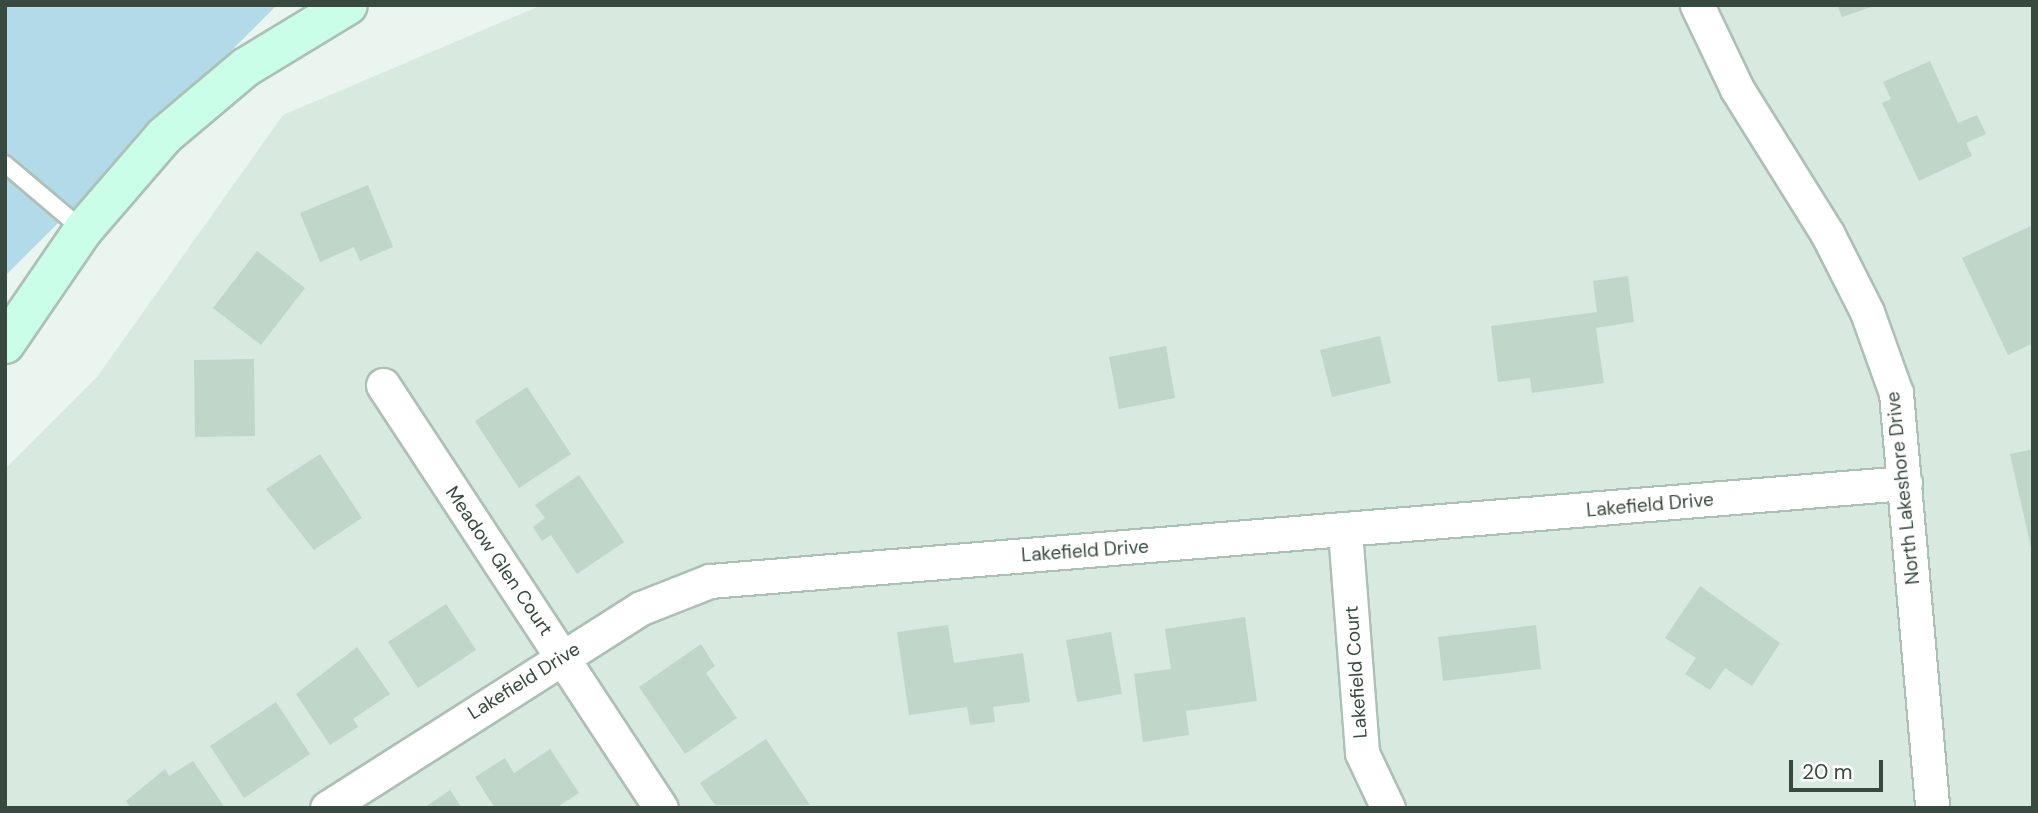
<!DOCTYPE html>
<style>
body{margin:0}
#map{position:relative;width:2038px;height:813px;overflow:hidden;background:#eaf5ef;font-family:"DM Sans",sans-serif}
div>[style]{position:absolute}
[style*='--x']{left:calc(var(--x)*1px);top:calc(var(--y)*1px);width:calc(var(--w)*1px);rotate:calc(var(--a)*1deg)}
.residential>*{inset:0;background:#d8e9e0}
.green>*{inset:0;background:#b3dae8}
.building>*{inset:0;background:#bfd6c9}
.roads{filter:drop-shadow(2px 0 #acc0b6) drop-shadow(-2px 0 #acc0b6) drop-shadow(0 2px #acc0b6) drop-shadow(0 -2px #acc0b6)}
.lane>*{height:16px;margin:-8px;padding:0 8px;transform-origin:8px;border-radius:8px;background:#fff}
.street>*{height:33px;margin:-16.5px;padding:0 16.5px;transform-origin:16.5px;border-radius:16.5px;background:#fff}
.secondary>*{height:38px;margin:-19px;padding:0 19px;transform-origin:19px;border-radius:19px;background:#cafee9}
span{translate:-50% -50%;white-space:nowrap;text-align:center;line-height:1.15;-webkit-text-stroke:5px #fff;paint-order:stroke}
.street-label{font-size:19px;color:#38493f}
.frame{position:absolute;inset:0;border:7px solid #38493f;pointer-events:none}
.scale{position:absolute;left:1789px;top:760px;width:94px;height:32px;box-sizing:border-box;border:4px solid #38493f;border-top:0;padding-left:9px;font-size:21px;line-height:24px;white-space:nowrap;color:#38493f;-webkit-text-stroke:5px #fff;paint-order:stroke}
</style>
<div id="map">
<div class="residential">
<div style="clip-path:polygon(542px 5px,2033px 5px,2033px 808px,5px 808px,5px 469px,97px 377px,283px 115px)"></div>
</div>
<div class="green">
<div style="clip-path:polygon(5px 5px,277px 5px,5px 276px)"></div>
</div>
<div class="building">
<div style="clip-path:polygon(1837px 5px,1874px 5px,1874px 6px,1842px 17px)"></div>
<div style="clip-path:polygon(1930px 61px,1958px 123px,1977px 115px,1986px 134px,1966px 143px,1972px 156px,1919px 181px,1882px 103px,1891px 99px,1883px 82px)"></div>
<div style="clip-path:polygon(368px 185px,393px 247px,360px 261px,354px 247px,320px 262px,300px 213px)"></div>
<div style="clip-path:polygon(2033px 225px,2033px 343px,2008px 355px,1962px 258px)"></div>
<div style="clip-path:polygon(257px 251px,305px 288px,261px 345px,213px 308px)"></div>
<div style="clip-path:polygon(1628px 276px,1634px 322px,1596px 328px,1604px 383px,1532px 393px,1530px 378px,1498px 382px,1491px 326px,1597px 312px,1593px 281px)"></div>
<div style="clip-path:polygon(1380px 336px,1391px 383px,1332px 397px,1320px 350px)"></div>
<div style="clip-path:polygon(1166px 346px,1175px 398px,1119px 409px,1109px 357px)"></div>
<div style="clip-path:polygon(254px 359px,255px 436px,195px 437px,194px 360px)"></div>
<div style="clip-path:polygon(527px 387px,571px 454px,519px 488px,475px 421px)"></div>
<div style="clip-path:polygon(2033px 449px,2033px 552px,2032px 552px,2010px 454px)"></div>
<div style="clip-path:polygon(320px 454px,362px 518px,314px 550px,266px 489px)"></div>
<div style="clip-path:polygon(579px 475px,624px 542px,577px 574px,551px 535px,542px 541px,533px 527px,545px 518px,535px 505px)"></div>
<div style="clip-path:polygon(1700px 586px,1780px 643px,1752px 686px,1725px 668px,1710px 690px,1685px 674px,1696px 658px,1665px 638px)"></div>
<div style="clip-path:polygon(446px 604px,476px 650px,418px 688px,388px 642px)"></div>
<div style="clip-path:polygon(1245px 617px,1257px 701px,1186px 711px,1189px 735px,1143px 742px,1134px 674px,1171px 669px,1165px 629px)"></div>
<div style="clip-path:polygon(948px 625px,954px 663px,1023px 653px,1030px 702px,993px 707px,995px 722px,970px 725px,967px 707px,909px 715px,897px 632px)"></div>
<div style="clip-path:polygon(1536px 625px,1541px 669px,1443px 681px,1438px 637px)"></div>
<div style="clip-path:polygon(1111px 632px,1122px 694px,1077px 702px,1066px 640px)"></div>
<div style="clip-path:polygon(701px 644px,715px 666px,706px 673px,737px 718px,685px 754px,639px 687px)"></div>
<div style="clip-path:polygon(357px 647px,390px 694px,353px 719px,358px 727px,330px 745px,296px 694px)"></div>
<div style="clip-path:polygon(276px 702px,310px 754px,244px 798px,210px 746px)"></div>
<div style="clip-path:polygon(766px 739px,810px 805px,715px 805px,700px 783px)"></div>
<div style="clip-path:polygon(550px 749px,579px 793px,556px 808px,495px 808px,475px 777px,505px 758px,514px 773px)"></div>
<div style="clip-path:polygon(193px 761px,225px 808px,131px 808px,126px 801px,165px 769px,169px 776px)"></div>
<div style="clip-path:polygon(450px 790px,462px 808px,424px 808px)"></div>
</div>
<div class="roads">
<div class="lane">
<div style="--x:5;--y:164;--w:102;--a:40.2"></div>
</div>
<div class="street">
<div style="--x:1697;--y:5;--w:93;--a:64.5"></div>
<div style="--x:1737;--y:89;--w:170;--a:58"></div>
<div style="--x:1827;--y:233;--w:89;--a:63.1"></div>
<div style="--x:1867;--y:312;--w:86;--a:70.3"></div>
<div style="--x:1896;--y:393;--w:417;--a:85"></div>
<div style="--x:383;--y:385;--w:506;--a:56.69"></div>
<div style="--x:1345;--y:531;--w:223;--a:85.6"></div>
<div style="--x:1362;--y:753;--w:61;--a:64.7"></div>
<div style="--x:327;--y:808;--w:372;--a:-32.5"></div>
<div style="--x:641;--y:608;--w:74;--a:-21.4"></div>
<div style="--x:710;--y:581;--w:1199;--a:-4.69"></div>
</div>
<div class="secondary">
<div style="--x:5;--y:344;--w:138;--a:-55.6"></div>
<div style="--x:83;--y:230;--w:124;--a:-49.2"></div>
<div style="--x:164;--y:136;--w:107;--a:-40.1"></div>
<div style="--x:246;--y:67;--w:119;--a:-31.3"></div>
</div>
</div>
<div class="street-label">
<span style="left:1903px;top:488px;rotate:-96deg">North Lakeshore Drive</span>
<span style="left:1650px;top:505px;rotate:-5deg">Lakefield Drive</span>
<span style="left:1085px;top:551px;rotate:-4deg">Lakefield Drive</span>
<span style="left:499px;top:561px;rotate:56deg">Meadow Glen Court</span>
<span style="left:1356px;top:672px;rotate:-94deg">Lakefield Court</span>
<span style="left:524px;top:681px;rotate:-32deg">Lakefield Drive</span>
</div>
<div class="frame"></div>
<div class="scale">20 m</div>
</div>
